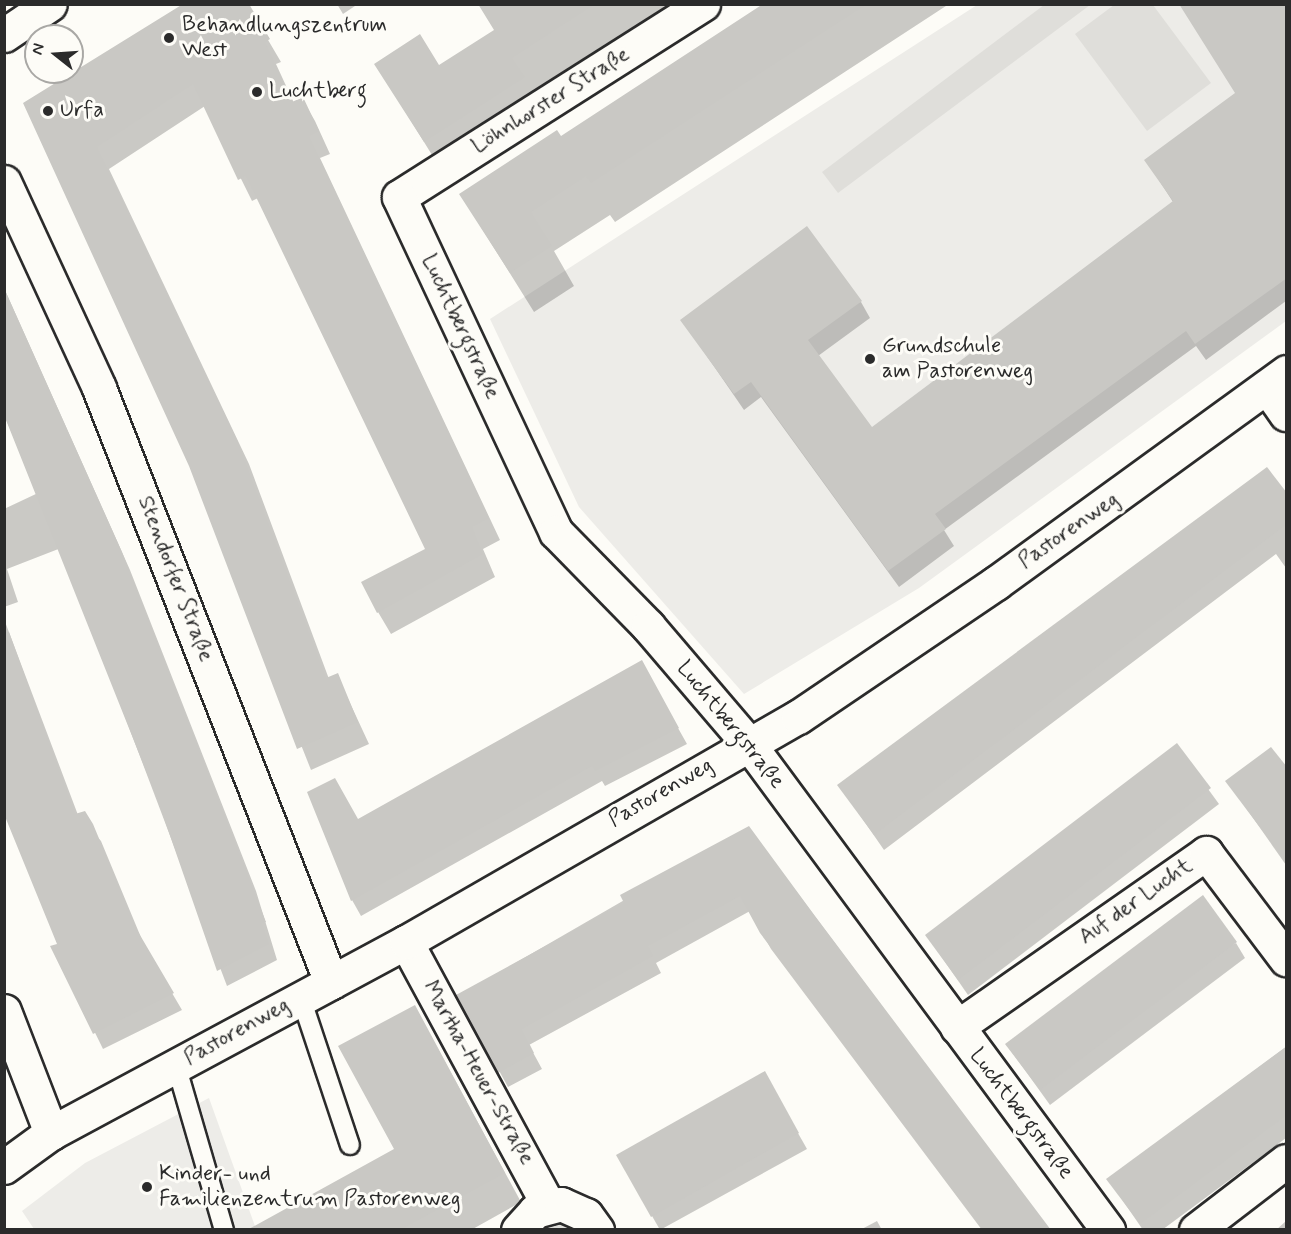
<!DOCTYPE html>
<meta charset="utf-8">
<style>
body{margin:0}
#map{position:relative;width:1291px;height:1234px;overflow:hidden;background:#fdfcf7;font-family:Mynerve,sans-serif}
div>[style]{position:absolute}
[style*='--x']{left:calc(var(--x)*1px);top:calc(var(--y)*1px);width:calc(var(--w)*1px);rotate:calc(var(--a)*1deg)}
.built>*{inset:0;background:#edece8}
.green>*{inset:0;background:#dfdeda}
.shadow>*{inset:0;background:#0003}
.building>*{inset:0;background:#c9c8c4}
.roads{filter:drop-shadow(2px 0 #2b2b2b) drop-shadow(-2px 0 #2b2b2b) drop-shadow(0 2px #2b2b2b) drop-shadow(0 -2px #2b2b2b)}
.service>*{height:18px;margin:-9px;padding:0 9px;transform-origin:9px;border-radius:9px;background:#fdfcf7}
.minor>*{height:33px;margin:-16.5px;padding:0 16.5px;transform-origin:16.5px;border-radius:16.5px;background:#fdfcf7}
.secondary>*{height:33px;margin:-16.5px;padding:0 16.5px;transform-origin:16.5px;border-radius:16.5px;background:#fdfcf7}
.dots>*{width:16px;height:16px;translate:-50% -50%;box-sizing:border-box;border:3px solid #fdfcf7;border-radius:50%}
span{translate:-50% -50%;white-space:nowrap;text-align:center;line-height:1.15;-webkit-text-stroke:6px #fdfcf7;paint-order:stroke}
.poi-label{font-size:22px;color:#2b2b2b}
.left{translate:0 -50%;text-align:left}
.street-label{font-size:22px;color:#2b2b2b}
.frame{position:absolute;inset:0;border:6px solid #2b2b2b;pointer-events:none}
.north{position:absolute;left:24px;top:24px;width:60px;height:60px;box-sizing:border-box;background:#fdfcf7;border:2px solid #a9a8a5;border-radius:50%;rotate:287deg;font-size:16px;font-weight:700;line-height:24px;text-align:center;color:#2b2b2b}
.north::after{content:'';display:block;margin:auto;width:21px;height:27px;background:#2b2b2b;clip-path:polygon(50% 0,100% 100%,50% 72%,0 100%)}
</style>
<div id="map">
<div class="built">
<div style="clip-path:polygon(977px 5px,1286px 5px,1286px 321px,919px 588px,744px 694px,579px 507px,490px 319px)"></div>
<div style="clip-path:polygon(209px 1098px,256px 1229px,34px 1229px,22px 1211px,85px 1163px)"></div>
</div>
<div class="green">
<div style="clip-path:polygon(1044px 5px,1090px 5px,838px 193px,822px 172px)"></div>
<div style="clip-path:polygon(1114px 5px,1153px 5px,1211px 83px,1147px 131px,1075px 34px)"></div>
<div style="clip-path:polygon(564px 1218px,580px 1230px,534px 1230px)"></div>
</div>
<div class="shadow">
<div style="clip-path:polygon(247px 4px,281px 62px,276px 64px,294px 103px,302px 99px,315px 121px,330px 154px,320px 158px,500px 540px,483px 549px,495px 577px,391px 634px,378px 612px,427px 550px,258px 198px,252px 201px,205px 106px,109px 169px,249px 464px,329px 679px,337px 675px,369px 744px,311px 770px,190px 466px,25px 104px)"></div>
<div style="clip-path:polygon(337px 4px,358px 4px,343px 14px)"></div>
<div style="clip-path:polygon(485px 4px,679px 4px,448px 181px,376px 64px,439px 67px,495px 31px)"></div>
<div style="clip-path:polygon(766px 4px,949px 4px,615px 222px,610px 215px,554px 251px,574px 286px,534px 312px,461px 195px,561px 138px)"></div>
<div style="clip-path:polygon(1286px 4px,1286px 301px,1206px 360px,1196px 346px,944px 530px,954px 546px,899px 587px,761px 397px,744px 410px,682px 320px,861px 302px,870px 318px,818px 356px,872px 430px,1173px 202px,1146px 160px,1236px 94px)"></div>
<div style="clip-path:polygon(4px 288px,130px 570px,256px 891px,277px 960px,227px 986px,61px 548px,7px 569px,18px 602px,4px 607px,4px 509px,38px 493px,4px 415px)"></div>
<div style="clip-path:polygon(1286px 496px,1286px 568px,1276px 554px,884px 850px,839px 785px)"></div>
<div style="clip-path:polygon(4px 619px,78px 815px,101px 841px,145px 947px,182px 1010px,103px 1049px,53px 947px,59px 944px,4px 802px)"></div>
<div style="clip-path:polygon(641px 662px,687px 744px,605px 786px,602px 781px,361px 916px,352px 900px,358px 821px)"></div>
<div style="clip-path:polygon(1176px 745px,1219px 804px,968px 995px,927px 936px)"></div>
<div style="clip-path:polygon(1286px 770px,1286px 865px,1227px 781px)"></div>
<div style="clip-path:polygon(749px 828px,1049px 1230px,982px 1230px,771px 949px,750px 911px,656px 963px,661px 973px,529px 1045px,542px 1069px,508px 1087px,458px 996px)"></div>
<div style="clip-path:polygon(1236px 943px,1245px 958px,1050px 1105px,1006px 1044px)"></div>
<div style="clip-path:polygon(431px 1036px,521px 1202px,471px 1230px,258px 1230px,397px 1150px)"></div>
<div style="clip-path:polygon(1286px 1047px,1286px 1138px,1162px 1230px,1143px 1230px,1108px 1179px)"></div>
<div style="clip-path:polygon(764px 1073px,807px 1149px,660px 1230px,618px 1156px)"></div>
<div style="clip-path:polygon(877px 1221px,882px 1230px,860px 1230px)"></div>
<div style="clip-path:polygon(1286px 1221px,1286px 1230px,1276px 1230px)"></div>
</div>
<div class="building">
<div style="clip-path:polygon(183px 4px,249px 4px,270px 39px,265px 42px,292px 102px,303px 97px,319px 131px,309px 136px,489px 518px,472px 527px,483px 554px,377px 613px,361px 582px,425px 549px,246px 176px,238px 180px,193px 84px,97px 147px,237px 440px,326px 678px,338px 673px,358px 722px,297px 749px,189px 466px,23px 103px)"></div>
<div style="clip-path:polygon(478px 4px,595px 4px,512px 58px,525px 77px,424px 142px,374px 64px,420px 34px,439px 65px,494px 30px)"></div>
<div style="clip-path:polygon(763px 4px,867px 4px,591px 183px,586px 176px,531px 212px,552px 246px,510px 273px,459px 194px,557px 130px,561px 136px)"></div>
<div style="clip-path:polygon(1179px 4px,1287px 4px,1287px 278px,1195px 344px,1186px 331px,935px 514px,946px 529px,888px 571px,751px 382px,734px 394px,680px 320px,807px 226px,862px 301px,808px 340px,872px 427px,1173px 201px,1144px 160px,1235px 93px)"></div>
<div style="clip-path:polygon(4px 288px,122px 552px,266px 922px,262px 924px,269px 944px,217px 971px,158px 801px,4px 415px)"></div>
<div style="clip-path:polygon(1267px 467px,1287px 493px,1287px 524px,874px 835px,837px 785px)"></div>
<div style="clip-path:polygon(4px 632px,9px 632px,75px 814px,85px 811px,93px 824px,137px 930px,174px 993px,93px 1034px,50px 946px,57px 944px,4px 814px)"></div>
<div style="clip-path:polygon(642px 660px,679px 728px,595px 771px,592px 766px,351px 901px,307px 792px,335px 778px,358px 819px)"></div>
<div style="clip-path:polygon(1177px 743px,1211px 788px,958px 980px,925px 935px)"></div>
<div style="clip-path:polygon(1271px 747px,1287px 767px,1287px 863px,1225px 781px)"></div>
<div style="clip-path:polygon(749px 826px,815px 916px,1051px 1230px,983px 1230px,760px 933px,740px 896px,648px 946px,653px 956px,522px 1029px,534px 1053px,498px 1073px,456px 995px,624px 903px,620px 895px)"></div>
<div style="clip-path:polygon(1203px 895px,1237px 942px,1040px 1090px,1005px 1044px)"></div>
<div style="clip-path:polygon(415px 1005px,505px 1173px,400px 1230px,247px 1230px,394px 1149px,338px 1046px)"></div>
<div style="clip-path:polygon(1287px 1046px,1287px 1115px,1140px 1224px,1106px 1179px)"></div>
<div style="clip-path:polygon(765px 1071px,799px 1133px,651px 1217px,616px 1155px)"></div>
</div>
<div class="roads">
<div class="service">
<div style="--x:301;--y:998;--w:155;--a:71.6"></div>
<div style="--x:176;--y:1065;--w:172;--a:73.8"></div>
</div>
<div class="minor">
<div style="--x:703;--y:4;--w:360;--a:147.6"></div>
<div style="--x:399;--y:197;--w:370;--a:64.9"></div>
<div style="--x:556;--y:532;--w:132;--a:45.6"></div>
<div style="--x:648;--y:626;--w:154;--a:49.5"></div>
<div style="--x:748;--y:743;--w:606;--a:53.53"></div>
<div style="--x:4;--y:182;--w:227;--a:65.2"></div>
<div style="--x:99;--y:388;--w:638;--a:68.67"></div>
<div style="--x:1267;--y:387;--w:33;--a:55"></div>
<div style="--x:406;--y:942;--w:299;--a:61.6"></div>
<div style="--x:4;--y:1011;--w:131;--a:68.9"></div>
<div style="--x:957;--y:1027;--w:304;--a:-34.9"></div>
<div style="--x:1206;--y:853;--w:133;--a:53"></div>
<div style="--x:4;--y:1167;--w:58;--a:-35.9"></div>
<div style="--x:51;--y:1133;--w:403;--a:-28.3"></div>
<div style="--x:406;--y:942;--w:452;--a:-29.9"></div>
<div style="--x:798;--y:717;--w:239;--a:-34.1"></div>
<div style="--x:996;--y:583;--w:359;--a:-36"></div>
<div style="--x:518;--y:1230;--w:25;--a:-48"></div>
<div style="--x:535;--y:1211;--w:27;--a:-15"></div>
<div style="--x:561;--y:1204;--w:27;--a:24"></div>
<div style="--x:586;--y:1215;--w:19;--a:54"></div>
<div style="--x:1196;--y:1230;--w:113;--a:-37.5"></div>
</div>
<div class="secondary">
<div style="--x:4;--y:35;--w:55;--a:-34"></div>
</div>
</div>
<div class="dots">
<div style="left:169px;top:38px;background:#2b2b2b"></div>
<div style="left:257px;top:92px;background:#2b2b2b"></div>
<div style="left:48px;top:111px;background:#2b2b2b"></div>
<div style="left:870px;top:359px;background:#2b2b2b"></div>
<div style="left:147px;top:1187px;background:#2b2b2b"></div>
</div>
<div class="poi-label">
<span class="left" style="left:182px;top:38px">Behandlungszentrum<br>West</span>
<span class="left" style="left:269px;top:92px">Luchtberg</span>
<span class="left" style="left:60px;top:111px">Urfa</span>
<span class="left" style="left:882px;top:359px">Grundschule<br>am Pastorenweg</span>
<span class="left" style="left:159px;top:1187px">Kinder- und<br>Familienzentrum Pastorenweg</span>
</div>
<div class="street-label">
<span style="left:551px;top:101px;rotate:-32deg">Löhnhorster Straße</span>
<span style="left:460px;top:327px;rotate:65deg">Luchtbergstraße</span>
<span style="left:1069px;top:531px;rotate:-35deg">Pastorenweg</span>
<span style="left:175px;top:579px;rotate:69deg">Stendorfer Straße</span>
<span style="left:730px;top:725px;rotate:51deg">Luchtbergstraße</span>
<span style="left:661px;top:793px;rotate:-30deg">Pastorenweg</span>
<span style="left:1136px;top:902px;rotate:-35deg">Auf der Lucht</span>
<span style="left:237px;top:1032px;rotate:-29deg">Pastorenweg</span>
<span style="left:478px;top:1073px;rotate:61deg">Martha-Heuer-Straße</span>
<span style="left:1021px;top:1114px;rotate:53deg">Luchtbergstraße</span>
</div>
<div class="frame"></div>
<div class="north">N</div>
</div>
